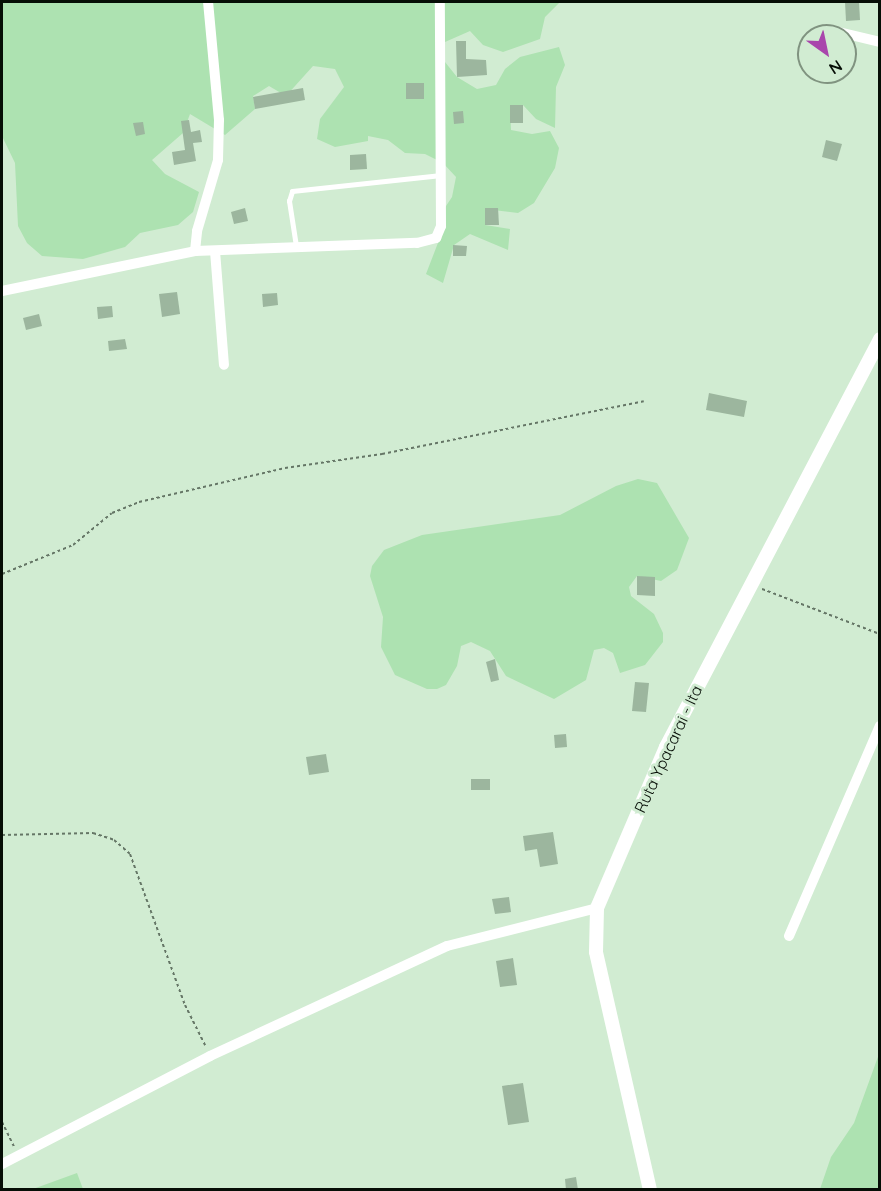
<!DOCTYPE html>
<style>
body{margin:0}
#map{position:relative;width:881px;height:1191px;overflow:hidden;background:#d1ecd2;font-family:Quicksand,sans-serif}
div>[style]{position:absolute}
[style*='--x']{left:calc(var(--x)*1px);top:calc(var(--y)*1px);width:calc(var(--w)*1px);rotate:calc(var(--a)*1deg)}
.green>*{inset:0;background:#ade2b1}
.building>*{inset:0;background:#9cb69e}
.path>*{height:2px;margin-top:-1px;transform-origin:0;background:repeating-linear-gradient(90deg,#657666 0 3px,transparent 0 6px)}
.service>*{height:5px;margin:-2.5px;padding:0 2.5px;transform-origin:2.5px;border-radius:2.5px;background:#fff}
.minor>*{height:10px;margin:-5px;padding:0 5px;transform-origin:5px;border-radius:5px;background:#fff}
.tertiary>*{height:14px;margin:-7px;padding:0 7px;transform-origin:7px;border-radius:7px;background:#fff}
span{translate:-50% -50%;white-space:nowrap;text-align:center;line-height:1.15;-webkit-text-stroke:6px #d1ecd2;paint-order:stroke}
.street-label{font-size:16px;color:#060e06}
.frame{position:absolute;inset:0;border:3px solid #060e06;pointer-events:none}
.north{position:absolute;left:797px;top:24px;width:60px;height:60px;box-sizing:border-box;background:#d1ecd2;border:2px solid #809380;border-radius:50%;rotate:147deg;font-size:16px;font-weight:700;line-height:24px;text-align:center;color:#060e06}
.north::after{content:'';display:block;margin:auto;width:21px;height:27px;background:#a946ac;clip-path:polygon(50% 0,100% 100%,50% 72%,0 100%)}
</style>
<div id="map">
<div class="green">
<div style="clip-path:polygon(2px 2px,560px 2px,545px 17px,540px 39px,503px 52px,483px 45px,470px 31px,445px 42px,445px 62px,457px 77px,477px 89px,496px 85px,505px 69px,520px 57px,559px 47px,565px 65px,556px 87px,555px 128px,536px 119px,523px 105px,510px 105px,511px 130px,532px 134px,550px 131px,559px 148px,555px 168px,534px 203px,518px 213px,485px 209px,485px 225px,510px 229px,508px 250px,470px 234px,454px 245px,443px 283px,426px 274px,441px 235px,440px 215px,452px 197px,456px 177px,443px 163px,425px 154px,405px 153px,388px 140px,368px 136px,368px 141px,335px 147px,317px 139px,320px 119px,344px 87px,335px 69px,313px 66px,286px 96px,269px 86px,253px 96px,255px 109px,225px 135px,190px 114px,183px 133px,152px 160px,165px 174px,199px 192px,193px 212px,178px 225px,140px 233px,125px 247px,83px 259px,42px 256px,27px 243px,18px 226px,15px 163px,2px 136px)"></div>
<div style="clip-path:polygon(638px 479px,657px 483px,689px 538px,677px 570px,661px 581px,637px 576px,629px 587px,631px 596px,654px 614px,663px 633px,663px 642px,645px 665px,620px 673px,613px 653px,604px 648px,594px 650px,586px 680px,554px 699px,506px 676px,490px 651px,471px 642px,461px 646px,457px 666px,446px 685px,437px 689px,427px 689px,395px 675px,381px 647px,383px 617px,370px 576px,372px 566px,384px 550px,422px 535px,560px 515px,616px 486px)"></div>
<div style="clip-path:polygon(879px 1054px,879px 1189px,820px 1189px,831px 1157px,854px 1123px)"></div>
<div style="clip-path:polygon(77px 1173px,83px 1189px,33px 1189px)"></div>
</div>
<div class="building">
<div style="clip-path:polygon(845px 2px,859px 2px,860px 20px,846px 21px)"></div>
<div style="clip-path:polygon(456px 41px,466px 41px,466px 59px,486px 60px,487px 75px,457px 77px)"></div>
<div style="clip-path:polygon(406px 83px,424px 83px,424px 99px,406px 99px)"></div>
<div style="clip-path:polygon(303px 88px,305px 100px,255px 109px,253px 97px)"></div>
<div style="clip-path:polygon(510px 105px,523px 105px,523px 123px,510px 123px)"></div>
<div style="clip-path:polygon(463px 111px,464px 123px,454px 124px,453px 112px)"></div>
<div style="clip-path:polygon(189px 120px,191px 132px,200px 130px,202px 142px,193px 143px,196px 161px,174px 165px,172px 152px,185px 150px,181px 121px)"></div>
<div style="clip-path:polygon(143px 122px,145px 134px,136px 136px,133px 123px)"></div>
<div style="clip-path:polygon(826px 140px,842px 144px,837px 161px,822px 157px)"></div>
<div style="clip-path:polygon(366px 154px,367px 169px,350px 170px,350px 155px)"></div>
<div style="clip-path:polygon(245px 208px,248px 221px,234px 224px,231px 212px)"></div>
<div style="clip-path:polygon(485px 208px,498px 208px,499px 225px,485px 225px)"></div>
<div style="clip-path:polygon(453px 245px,467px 246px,466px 256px,453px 256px)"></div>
<div style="clip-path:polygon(177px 292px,180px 314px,162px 317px,159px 294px)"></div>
<div style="clip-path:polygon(277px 293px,278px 305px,263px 307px,262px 294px)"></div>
<div style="clip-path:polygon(112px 306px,113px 317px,98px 319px,97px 307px)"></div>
<div style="clip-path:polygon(39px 314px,42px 326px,26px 330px,23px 318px)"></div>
<div style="clip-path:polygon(125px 339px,127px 349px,109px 351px,108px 341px)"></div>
<div style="clip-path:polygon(709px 393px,747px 401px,744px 417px,706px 410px)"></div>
<div style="clip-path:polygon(637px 576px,655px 577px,655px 596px,637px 595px)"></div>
<div style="clip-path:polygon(495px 659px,499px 680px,491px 682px,486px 662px)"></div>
<div style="clip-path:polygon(635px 682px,649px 683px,646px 712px,632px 711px)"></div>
<div style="clip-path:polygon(566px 734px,567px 747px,555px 748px,554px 735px)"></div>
<div style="clip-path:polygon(326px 754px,329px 772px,309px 775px,306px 757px)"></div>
<div style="clip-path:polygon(471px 779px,490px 779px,490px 790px,471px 790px)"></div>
<div style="clip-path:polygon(553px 832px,558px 864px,540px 867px,537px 849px,525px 851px,523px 836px)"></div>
<div style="clip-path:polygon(509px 897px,511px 912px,495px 914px,492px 899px)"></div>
<div style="clip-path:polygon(513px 958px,517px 985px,500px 987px,496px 961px)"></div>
<div style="clip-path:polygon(523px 1083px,529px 1122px,508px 1125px,502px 1086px)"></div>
<div style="clip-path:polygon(576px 1177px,578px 1190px,566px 1190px,565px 1179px)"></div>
</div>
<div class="path">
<div style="--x:2;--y:574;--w:77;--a:-22.2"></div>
<div style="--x:73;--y:545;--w:50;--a:-39.4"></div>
<div style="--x:112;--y:513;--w:29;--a:-22"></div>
<div style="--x:139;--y:502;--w:150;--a:-13.1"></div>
<div style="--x:285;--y:468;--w:98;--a:-8.2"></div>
<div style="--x:382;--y:454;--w:267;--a:-11.4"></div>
<div style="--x:762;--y:589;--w:126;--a:20.9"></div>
<div style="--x:2;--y:835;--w:91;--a:-1.3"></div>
<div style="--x:93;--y:833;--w:22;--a:18"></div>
<div style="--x:114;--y:840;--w:21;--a:41"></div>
<div style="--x:130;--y:854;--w:161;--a:70"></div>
<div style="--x:185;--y:1005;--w:45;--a:63.4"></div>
<div style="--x:2;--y:1122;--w:28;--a:64"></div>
</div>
<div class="service">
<div style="--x:296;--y:246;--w:46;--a:-98.8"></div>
<div style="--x:289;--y:201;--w:10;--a:-73"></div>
<div style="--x:292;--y:191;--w:150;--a:-6.1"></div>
</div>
<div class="minor">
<div style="--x:826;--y:29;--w:56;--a:13.5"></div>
<div style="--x:195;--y:251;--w:20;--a:-84"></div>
<div style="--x:197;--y:231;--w:74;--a:-73.5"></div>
<div style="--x:218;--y:160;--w:40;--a:-88.6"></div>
<div style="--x:219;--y:120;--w:119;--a:-95.3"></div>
<div style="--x:215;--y:251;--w:114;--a:85.5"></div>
<div style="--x:2;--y:291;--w:197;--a:-11.7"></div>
<div style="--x:195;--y:251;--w:222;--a:-2.1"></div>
<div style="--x:417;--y:243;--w:20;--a:-15"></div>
<div style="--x:436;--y:238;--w:13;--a:-67"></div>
<div style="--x:441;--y:226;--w:224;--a:-90.3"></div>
<div style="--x:789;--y:936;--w:229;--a:-66.6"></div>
<div style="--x:2;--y:1164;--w:234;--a:-27.4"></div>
<div style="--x:210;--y:1056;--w:261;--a:-24.9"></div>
<div style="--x:447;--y:946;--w:155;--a:-14.2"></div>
</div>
<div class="tertiary">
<div style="--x:650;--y:1190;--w:244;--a:-102.8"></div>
<div style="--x:596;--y:952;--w:44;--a:-88.7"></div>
<div style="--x:597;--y:908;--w:175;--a:-66.8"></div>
<div style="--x:666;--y:747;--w:461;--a:-62.3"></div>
</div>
<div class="street-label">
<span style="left:668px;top:749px;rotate:-65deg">Ruta Ypacarai - Ita</span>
</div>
<div class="frame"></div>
<div class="north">N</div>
</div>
